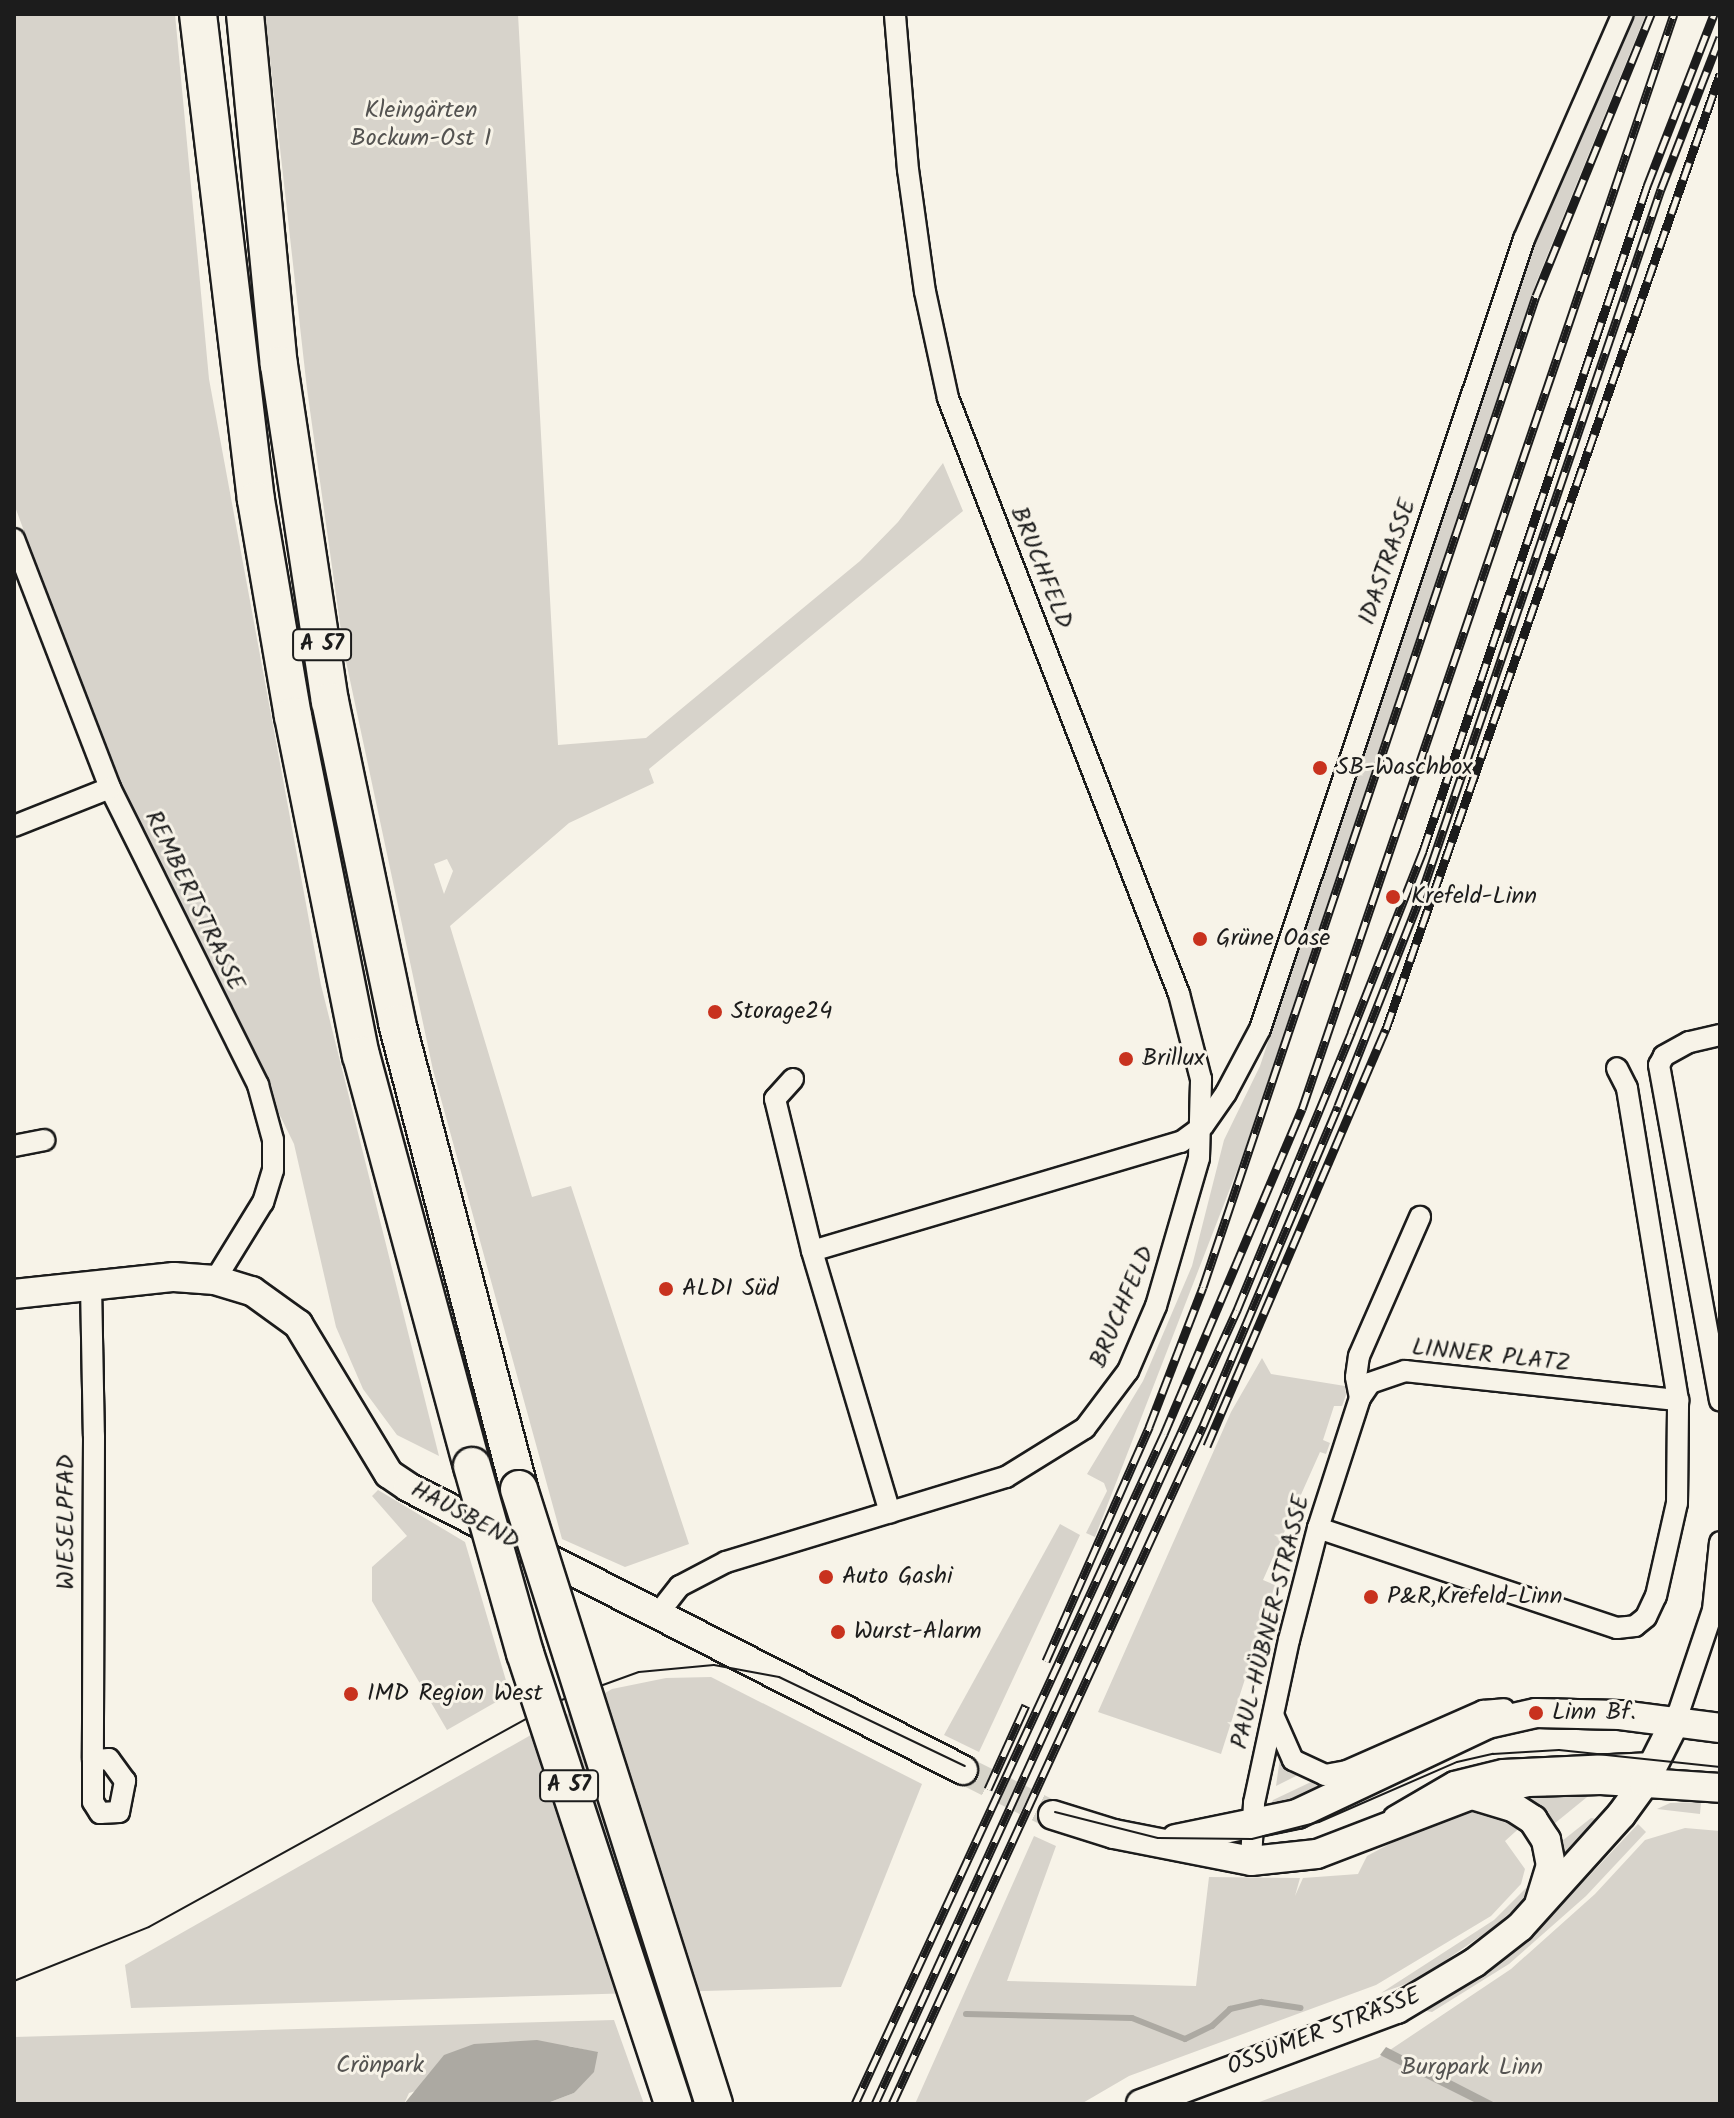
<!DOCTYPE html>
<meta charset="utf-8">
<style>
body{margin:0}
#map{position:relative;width:1734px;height:2118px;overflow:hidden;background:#f7f3e8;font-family:Kalam,sans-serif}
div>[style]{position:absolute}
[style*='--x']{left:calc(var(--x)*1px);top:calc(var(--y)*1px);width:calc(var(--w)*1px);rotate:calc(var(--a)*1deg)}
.green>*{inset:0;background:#d7d3cb}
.water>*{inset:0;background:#aca9a2}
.stream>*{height:6px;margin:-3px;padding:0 3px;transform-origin:3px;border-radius:3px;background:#aca9a2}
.secondary-tunnel>*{height:28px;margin-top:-14px;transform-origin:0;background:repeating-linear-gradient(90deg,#d6d3c9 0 28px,transparent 0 42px)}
.roads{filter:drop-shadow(2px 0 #1c1c1c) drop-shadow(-2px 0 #1c1c1c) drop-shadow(0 2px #1c1c1c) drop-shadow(0 -2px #1c1c1c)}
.minor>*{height:20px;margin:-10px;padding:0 10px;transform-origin:10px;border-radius:10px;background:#f7f3e8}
.secondary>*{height:28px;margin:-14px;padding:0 14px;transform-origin:14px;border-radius:14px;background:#f7f3e8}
.motorway>*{height:36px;margin:-18px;padding:0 18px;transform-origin:18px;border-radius:18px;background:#f7f3e8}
.tram>*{height:2px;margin:-1px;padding:0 1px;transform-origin:1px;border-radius:1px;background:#1c1c1c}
.rail>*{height:9px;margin-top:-4.5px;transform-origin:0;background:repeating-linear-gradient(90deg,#f7f3e8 0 18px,#1c1c1c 0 36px);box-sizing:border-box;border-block:2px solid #1c1c1c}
.bridges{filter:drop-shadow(2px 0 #1c1c1c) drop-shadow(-2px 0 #1c1c1c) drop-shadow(0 2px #1c1c1c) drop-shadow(0 -2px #1c1c1c)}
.motorway-bridge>*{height:36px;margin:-18px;padding:0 18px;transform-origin:18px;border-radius:18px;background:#f7f3e8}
.dots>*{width:22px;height:22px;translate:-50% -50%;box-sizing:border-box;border:4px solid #f7f3e8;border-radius:50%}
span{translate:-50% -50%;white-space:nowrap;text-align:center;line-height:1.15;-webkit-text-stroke:6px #f7f3e8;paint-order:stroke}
.shield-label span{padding:2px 6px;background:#f7f3e8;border:2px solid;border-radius:6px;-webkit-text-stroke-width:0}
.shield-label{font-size:22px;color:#1c1c1c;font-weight:700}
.park-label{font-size:24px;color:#545351}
.street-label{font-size:24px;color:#1c1c1c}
.poi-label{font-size:24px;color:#1c1c1c}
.left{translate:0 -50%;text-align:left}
.frame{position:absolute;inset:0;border:16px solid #1c1c1c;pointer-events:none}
</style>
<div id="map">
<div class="green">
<div style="clip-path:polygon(14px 14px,175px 14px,209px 379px,321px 985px,439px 1456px,397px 1435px,363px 1389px,336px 1327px,294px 1144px,122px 795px,14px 504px)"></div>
<div style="clip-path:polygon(evenodd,265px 14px,518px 14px,558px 745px,646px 738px,860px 561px,898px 522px,943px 463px,963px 511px,649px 769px,654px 783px,569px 823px,450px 926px,532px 1197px,571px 1186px,689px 1544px,625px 1567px,562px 1539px,433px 1070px,344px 652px,307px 389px,265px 14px,447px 859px,453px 871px,444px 894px,434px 864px,447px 859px)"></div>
<div style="clip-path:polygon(1632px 14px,1646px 14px,1536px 283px,1243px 1155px,1095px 1537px,1086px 1533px,1107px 1491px,1104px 1483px,1087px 1474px,1143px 1381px,1192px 1266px,1224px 1140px,1260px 1066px,1522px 276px)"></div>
<div style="clip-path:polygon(1262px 1358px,1271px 1374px,1345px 1386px,1346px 1395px,1342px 1406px,1334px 1406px,1323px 1440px,1330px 1443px,1326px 1454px,1320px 1452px,1263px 1580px,1275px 1585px,1221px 1754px,1098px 1712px,1231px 1412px)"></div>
<div style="clip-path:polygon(378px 1490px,465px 1542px,510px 1694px,447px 1730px,372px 1601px,372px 1567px,407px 1536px,372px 1496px)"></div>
<div style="clip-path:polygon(1060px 1524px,1080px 1535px,979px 1752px,944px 1735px)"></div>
<div style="clip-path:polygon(711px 1677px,922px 1784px,841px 1987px,131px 2008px,125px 1965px,612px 1689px,666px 1678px)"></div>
<div style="clip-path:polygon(1280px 1758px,1298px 1775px,1276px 1786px)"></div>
<div style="clip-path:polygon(1311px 1782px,1324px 1790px,1269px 1811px,1273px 1800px)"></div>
<div style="clip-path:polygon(1592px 1793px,1549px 1828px,1521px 1794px)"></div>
<div style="clip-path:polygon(1701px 1802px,1700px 1814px,1657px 1809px,1670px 1803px)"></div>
<div style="clip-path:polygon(1492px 1809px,1525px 1823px,1505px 1841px,1525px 1869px,1521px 1884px,1491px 1916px,1376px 1985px,1129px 2076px,1081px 2104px,915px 2104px,1034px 1836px,1056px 1846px,1007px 1981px,1196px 1986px,1209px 1877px,1300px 1878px,1295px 1896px,1303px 1878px,1358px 1874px,1367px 1856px,1408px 1834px,1467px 1812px)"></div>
<div style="clip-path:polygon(1591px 1818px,1597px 1819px,1563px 1861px,1557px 1845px)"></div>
<div style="clip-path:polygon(1638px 1824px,1646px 1832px,1586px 1896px,1509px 1964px,1432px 2012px,1421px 2010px,1537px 1931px)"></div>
<div style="clip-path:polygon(1685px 1828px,1720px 1831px,1720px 2104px,1254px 2104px,1378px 2058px,1511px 1969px,1595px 1894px,1645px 1840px)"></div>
<div style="clip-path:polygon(1541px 1855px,1532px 1893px,1494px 1927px,1417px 1980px,1381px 1993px,1494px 1920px,1528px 1886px)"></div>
<div style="clip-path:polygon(614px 2020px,644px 2104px,545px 2104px,574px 2093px,598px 2053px,569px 2046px,409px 2093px,404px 2104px,14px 2104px,14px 2037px)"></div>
</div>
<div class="water">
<div style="clip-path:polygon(537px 2040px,598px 2052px,594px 2072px,574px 2093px,545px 2104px,404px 2104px,444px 2055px,474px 2044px)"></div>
<div style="clip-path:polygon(1386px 2047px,1497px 2104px,1478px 2104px,1380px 2055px)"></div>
</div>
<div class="stream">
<div style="--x:966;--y:2014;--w:166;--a:1.4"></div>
<div style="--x:1132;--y:2018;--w:57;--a:21.6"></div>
<div style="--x:1185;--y:2039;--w:30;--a:-26"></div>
<div style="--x:1212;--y:2026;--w:25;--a:-43"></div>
<div style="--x:1230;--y:2009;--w:32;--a:-13"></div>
<div style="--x:1261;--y:2002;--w:40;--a:8.5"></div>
</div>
<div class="secondary-tunnel">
<div style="--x:963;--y:1770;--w:101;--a:26.6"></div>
</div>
<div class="roads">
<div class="minor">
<div style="--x:14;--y:539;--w:267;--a:68.9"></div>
<div style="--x:110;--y:788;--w:332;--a:63.5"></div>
<div style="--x:258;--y:1085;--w:57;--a:74.7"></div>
<div style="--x:273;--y:1140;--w:30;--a:90"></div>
<div style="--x:273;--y:1170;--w:34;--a:107"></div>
<div style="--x:263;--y:1202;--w:92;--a:121.6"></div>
<div style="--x:14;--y:826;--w:103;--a:-21.6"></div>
<div style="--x:1720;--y:1035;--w:32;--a:167"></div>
<div style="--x:1689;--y:1042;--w:29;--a:151"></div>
<div style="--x:1664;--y:1056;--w:10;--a:119"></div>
<div style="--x:1659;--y:1065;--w:341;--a:79.7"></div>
<div style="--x:793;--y:1079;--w:27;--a:132"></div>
<div style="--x:775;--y:1099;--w:156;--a:76.3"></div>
<div style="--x:812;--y:1251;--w:273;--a:73.4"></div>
<div style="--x:14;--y:1146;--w:31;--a:-11"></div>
<div style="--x:812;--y:1251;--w:385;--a:-16.5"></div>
<div style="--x:1181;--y:1142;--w:27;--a:-36"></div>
<div style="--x:1203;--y:1126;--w:40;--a:-55.1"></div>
<div style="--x:1226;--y:1093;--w:72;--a:-62"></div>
<div style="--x:1260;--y:1029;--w:833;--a:-71.52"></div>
<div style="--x:1524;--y:239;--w:246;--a:-66.3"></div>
<div style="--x:91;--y:1285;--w:151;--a:88.9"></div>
<div style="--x:94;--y:1436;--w:324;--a:90.2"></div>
<div style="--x:93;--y:1760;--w:42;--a:90"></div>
<div style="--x:93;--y:1802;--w:13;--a:58"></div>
<div style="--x:100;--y:1813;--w:19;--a:-3"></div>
<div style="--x:119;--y:1812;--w:32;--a:-79"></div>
<div style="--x:125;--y:1781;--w:27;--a:-126"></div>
<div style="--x:109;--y:1759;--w:16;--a:176"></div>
<div style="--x:1360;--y:1398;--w:21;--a:-101"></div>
<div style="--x:1356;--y:1377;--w:21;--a:-82"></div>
<div style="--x:1359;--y:1356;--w:152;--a:-66.3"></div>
<div style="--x:1318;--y:1528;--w:315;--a:18.5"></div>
<div style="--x:1617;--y:1628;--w:18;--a:-6"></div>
<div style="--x:1635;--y:1626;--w:14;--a:-39"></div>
<div style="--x:1646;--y:1617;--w:23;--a:-65"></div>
<div style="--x:1656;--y:1596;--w:95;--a:-77.3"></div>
<div style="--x:1677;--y:1503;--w:103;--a:-89.4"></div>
<div style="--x:1678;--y:1400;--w:316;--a:-99.3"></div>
<div style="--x:1627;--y:1088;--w:22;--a:-117"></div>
<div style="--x:657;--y:1615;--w:37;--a:-52"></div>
<div style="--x:680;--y:1586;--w:52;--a:-27.6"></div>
<div style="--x:726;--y:1562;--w:293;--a:-16.9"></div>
<div style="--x:1006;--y:1477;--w:93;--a:-31.8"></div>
<div style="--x:1085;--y:1428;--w:71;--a:-53"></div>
<div style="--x:1128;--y:1371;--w:71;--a:-66.7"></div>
<div style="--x:1156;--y:1306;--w:154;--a:-73.8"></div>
<div style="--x:1199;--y:1158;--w:79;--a:-88.5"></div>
<div style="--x:1201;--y:1079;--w:88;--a:-104.5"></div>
<div style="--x:1179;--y:994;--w:639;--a:-111.19"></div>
<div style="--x:948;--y:398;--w:108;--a:-102.2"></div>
<div style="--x:925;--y:292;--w:123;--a:-97.9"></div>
<div style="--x:908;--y:170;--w:157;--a:-94.8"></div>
<div style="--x:1274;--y:1717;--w:47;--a:66.2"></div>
<div style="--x:1293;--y:1760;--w:35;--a:25"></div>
<div style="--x:1325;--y:1775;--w:22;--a:-10"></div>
<div style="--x:1347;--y:1771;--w:149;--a:-23.8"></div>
<div style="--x:1483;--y:1711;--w:21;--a:-5"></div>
<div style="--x:1676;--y:1720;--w:116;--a:-71.4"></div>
<div style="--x:1713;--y:1610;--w:68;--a:-84.1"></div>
<div style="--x:1394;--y:1817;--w:69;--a:-30.3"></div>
<div style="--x:1454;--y:1782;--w:50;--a:-13.8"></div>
<div style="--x:1503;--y:1770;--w:150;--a:-2.7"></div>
<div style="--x:1251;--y:1861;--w:58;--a:-87"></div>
<div style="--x:1254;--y:1803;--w:167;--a:-77.9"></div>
<div style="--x:1289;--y:1640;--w:116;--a:-75.5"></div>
<div style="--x:1318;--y:1528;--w:137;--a:-72.1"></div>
<div style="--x:1360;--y:1398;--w:18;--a:-56"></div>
<div style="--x:1370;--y:1383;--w:37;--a:-19"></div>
<div style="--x:1405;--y:1371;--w:275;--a:6.1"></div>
</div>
<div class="secondary">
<div style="--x:14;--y:1294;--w:161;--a:-6.1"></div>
<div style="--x:174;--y:1277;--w:41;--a:4.2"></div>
<div style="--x:215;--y:1280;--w:39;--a:17"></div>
<div style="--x:252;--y:1291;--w:57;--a:35.7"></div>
<div style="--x:298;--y:1324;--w:175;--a:58.8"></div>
<div style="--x:389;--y:1474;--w:23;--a:34"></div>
<div style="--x:408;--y:1487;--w:623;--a:27.02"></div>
<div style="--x:1476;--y:1796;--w:39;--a:17"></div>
<div style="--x:1513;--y:1807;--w:24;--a:33"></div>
<div style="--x:1533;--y:1820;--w:24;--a:57"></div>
<div style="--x:1546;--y:1840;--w:25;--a:79"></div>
<div style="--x:1551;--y:1865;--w:39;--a:107"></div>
<div style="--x:1053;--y:1815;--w:64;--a:17.3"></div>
<div style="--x:1114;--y:1834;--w:140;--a:11.1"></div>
<div style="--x:1251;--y:1861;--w:66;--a:-6.1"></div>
<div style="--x:1317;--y:1854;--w:165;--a:-21"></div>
<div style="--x:1471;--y:1795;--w:58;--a:-12.8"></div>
<div style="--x:1528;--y:1782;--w:73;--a:-1.6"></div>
<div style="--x:1601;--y:1780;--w:119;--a:3.8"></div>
<div style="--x:1176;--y:1839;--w:124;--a:-11.7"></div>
<div style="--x:1297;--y:1814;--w:210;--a:-25.3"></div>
<div style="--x:1487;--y:1724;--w:50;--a:-12.7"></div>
<div style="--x:1536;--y:1713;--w:84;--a:1.4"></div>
<div style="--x:1620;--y:1715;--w:101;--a:7.4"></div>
<div style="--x:1141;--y:2104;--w:273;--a:-20.4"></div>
<div style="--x:1397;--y:2009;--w:90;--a:-30.9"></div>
<div style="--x:1474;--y:1963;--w:58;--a:-38"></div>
<div style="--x:1520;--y:1927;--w:151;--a:-48"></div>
<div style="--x:1621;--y:1815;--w:39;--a:-54"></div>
<div style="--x:1644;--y:1783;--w:71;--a:-63.1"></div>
</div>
<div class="motorway">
<div style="--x:198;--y:14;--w:489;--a:83.2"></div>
<div style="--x:256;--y:500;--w:219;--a:80.3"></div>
<div style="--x:293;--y:716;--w:346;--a:78.7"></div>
<div style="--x:361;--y:1055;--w:426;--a:74.9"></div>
<div style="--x:245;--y:14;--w:353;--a:84.5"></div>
<div style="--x:279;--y:365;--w:340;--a:81.4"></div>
<div style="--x:330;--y:701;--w:329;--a:78.2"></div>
<div style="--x:397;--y:1023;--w:482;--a:75.3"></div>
</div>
</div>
<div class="tram">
<div style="--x:1055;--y:1812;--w:106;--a:14.2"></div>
<div style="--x:1158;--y:1838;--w:94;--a:0.6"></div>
<div style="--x:1252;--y:1839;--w:69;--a:-14.2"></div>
<div style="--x:1319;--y:1822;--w:150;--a:-23.5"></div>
<div style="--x:1457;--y:1762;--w:37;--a:-13"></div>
<div style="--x:1493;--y:1754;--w:66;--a:-3.5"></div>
<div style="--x:1559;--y:1750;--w:162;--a:6"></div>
<div style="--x:14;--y:1981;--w:145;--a:-21.8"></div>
<div style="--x:149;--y:1927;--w:465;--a:-28.9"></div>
<div style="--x:556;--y:1702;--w:88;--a:-19.9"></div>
<div style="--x:639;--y:1672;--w:75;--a:-5.3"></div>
<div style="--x:714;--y:1665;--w:66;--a:10.5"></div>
<div style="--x:779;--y:1677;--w:206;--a:25.6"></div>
</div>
<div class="rail">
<div style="--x:1207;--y:1446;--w:454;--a:-66.8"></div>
<div style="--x:1386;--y:1029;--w:1012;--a:-70.72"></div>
<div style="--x:1046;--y:1661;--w:256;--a:-66.2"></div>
<div style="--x:1149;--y:1427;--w:150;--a:-68.9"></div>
<div style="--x:1203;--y:1287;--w:1045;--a:-71.43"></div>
<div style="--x:1536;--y:296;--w:305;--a:-67.8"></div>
<div style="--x:988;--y:1789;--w:92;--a:-65.7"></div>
<div style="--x:855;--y:2104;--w:738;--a:-65.24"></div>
<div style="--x:1164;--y:1434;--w:353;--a:-67"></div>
<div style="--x:1302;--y:1109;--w:1156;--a:-71.24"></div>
<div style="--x:875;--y:2104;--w:873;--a:-65.49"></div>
<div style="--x:1237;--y:1310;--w:300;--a:-67.6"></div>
<div style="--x:1351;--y:1033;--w:196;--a:-68.4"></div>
<div style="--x:1423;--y:851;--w:702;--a:-71.38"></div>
<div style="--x:1647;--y:186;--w:185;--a:-68.7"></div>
<div style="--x:892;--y:2104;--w:746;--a:-65.36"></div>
<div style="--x:1203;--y:1426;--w:347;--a:-67.1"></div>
<div style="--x:1338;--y:1106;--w:224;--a:-68.5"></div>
<div style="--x:1420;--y:898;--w:749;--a:-71.23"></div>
<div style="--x:1661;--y:189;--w:163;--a:-68.8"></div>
</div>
<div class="bridges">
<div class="motorway-bridge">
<div style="--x:472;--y:1466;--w:194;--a:74.2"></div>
<div style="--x:525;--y:1653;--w:475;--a:71.8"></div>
<div style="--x:519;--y:1489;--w:645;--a:72.41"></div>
</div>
</div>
<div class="dots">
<div style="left:1320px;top:768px;background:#c8321e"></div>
<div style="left:1393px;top:897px;background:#c8321e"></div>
<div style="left:1200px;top:939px;background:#c8321e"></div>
<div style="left:715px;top:1012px;background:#c8321e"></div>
<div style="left:1126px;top:1059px;background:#c8321e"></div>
<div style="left:666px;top:1289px;background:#c8321e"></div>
<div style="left:826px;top:1577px;background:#c8321e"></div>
<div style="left:1371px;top:1597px;background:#c8321e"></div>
<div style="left:838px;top:1632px;background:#c8321e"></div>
<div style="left:351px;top:1694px;background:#c8321e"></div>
<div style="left:1536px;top:1713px;background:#c8321e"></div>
</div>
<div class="shield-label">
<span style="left:322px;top:645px">A 57</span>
<span style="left:569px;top:1786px">A 57</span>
</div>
<div class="park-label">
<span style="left:421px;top:125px">Kleingärten<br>Bockum-Ost I</span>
<span style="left:380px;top:2066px">Crönpark</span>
<span style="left:1472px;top:2068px">Burgpark Linn</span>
</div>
<div class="street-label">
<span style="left:1388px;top:562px;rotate:-71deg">IDASTRASSE</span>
<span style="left:1041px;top:568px;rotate:68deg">BRUCHFELD</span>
<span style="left:194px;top:901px;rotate:64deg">REMBERTSTRASSE</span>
<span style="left:1123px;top:1307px;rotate:-67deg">BRUCHFELD</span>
<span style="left:1491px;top:1356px;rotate:6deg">LINNER PLATZ</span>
<span style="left:465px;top:1516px;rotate:28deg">HAUSBEND</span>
<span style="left:67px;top:1522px;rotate:-90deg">WIESELPFAD</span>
<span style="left:1271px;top:1622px;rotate:-76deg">PAUL-HÜBNER-STRASSE</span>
<span style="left:1324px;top:2032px;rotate:-21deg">OSSUMER STRASSE</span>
</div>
<div class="poi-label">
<span class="left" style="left:1336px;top:768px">SB-Waschbox</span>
<span class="left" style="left:1411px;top:897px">Krefeld-Linn</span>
<span class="left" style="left:1216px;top:939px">Grüne Oase</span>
<span class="left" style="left:731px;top:1012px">Storage24</span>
<span class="left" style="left:1142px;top:1059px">Brillux</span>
<span class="left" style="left:682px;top:1289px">ALDI Süd</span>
<span class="left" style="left:842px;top:1577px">Auto Gashi</span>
<span class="left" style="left:1387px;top:1597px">P&amp;R,Krefeld-Linn</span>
<span class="left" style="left:854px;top:1632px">Wurst-Alarm</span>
<span class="left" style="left:367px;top:1694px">IMD Region West</span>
<span class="left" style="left:1552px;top:1713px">Linn Bf.</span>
</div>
<div class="frame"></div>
</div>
